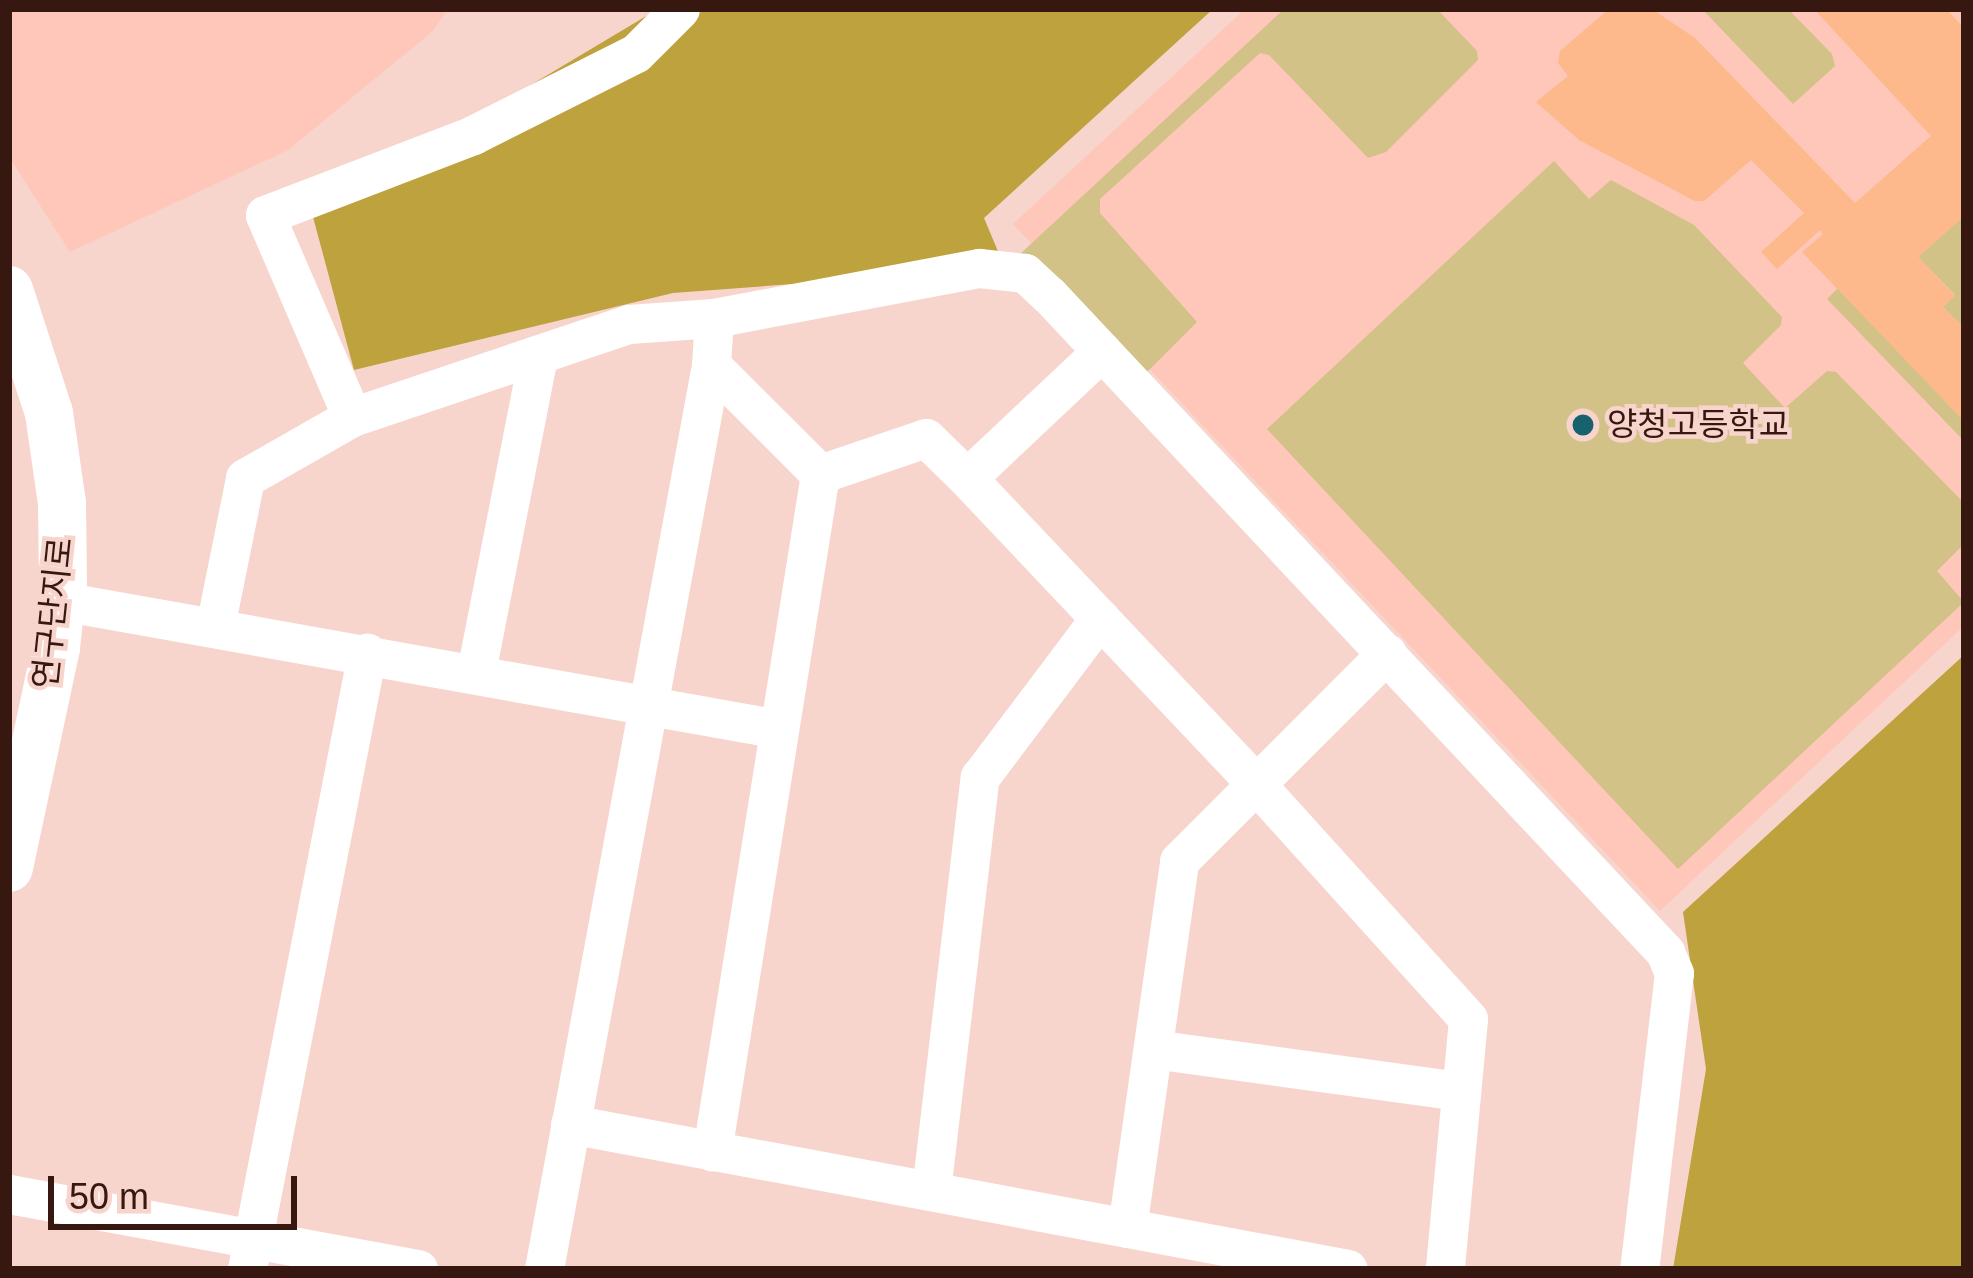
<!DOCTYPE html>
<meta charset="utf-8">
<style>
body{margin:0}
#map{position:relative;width:1973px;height:1278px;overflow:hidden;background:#f7d5cd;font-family:Helvetica,"Noto Sans KR",sans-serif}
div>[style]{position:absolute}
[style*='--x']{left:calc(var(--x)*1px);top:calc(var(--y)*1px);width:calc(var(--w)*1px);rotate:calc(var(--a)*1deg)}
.built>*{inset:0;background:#fec7b9}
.green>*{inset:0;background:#d3c287}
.forest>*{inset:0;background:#bda23d}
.building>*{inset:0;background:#fdb88b}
.minor>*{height:39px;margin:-19.5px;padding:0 19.5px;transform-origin:19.5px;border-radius:19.5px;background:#fff}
.tertiary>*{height:48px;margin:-24px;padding:0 24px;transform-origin:24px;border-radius:24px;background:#fff}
.dots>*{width:33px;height:33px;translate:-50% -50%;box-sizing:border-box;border:6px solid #f7d5cd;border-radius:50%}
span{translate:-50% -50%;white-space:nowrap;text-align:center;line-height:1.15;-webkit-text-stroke:9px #f7d5cd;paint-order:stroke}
.poi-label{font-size:33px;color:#361811}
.left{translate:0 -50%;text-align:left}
.street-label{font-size:33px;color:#361811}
.frame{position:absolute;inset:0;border:12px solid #361811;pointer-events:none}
.scale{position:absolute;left:48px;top:1176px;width:249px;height:54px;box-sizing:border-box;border:6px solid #361811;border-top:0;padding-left:15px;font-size:36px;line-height:42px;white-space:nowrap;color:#361811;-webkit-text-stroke:9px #f7d5cd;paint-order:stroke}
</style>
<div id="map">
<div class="built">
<div style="clip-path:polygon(9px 9px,448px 9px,432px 32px,288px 150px,70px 252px,9px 157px)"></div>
<div style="clip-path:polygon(1245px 9px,1964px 9px,1964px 626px,1660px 911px,1013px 224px)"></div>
</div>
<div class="green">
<div style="clip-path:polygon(1284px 9px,1437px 9px,1477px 51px,1478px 60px,1386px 152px,1368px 158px,1269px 55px,1260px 53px,1100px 199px,1100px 213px,1197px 322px,1134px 385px,1005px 268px)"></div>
<div style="clip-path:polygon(1702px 9px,1788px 9px,1832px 54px,1835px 66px,1793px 104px)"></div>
<div style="clip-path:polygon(1554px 161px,1589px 199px,1611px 180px,1694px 225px,1782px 317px,1781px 325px,1743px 363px,1785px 408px,1827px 371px,1836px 372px,1964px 503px,1964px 544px,1937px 571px,1964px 602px,1678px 869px,1267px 429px)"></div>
<div style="clip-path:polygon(1964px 216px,1964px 328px,1943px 307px,1955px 295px,1918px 257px)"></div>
<div style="clip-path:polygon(1838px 288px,1964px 421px,1964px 441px,1827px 299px)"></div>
</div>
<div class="forest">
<div style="clip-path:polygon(658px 9px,1213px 9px,984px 218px,1005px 268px,673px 293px,354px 370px,309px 202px,509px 98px)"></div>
<div style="clip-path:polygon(1964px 655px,1964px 1269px,1673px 1269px,1706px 1069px,1683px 912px)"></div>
</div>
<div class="building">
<div style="clip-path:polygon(1609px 9px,1652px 9px,1695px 38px,1855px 203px,1931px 136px,1814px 9px,1946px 9px,1964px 28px,1964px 216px,1918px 257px,1955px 296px,1943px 307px,1964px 328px,1964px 421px,1802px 252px,1823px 234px,1820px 230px,1777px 269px,1761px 252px,1804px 213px,1751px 160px,1704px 201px,1695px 201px,1579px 140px,1536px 102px,1568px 76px,1558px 63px,1560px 51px)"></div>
</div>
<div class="minor">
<div style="--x:711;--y:365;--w:154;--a:45"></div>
<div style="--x:820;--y:474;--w:686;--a:99.06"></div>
<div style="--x:352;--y:417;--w:220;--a:-113.3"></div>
<div style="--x:265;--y:215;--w:223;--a:-21"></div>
<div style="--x:473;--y:135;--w:182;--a:-26.7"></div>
<div style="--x:636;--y:53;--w:62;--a:-45"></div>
<div style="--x:820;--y:474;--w:112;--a:-18.8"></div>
<div style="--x:926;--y:438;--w:57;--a:44.3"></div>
<div style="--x:967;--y:478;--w:185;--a:-43.3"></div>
<div style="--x:967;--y:478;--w:421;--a:46.6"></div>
<div style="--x:1256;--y:784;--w:316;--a:47.9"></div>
<div style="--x:1468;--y:1019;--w:251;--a:95.3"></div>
<div style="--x:61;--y:601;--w:729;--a:10.11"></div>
<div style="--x:215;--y:627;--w:152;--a:-78.6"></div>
<div style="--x:245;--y:478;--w:123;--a:-29.7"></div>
<div style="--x:352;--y:417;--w:292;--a:-18.6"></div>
<div style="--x:629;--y:324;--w:85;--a:-4"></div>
<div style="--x:476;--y:672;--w:323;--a:-78.9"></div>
<div style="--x:1153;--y:1049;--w:311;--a:7.8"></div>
<div style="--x:570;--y:1124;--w:791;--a:10.56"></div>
<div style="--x:931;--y:1191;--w:417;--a:-83.3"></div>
<div style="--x:980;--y:777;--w:199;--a:-53"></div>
<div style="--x:9;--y:1194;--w:416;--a:10.4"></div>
<div style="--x:1127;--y:1228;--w:371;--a:-81.9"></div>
<div style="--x:1179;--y:861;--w:294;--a:-45"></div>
<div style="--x:247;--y:1269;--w:628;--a:-78.98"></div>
<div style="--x:544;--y:1269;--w:919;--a:-79.53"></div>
<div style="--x:711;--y:365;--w:47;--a:-86.3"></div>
<div style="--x:714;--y:318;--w:270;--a:-10.7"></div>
<div style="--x:979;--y:268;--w:46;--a:6.2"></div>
<div style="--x:1025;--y:273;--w:33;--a:43"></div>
<div style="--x:1049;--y:295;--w:901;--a:46.84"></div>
<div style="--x:1665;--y:952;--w:23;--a:67"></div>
<div style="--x:1674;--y:973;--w:298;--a:96.7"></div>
</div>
<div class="tertiary">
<div style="--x:9;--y:290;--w:129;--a:72"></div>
<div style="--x:49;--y:413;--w:91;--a:81.8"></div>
<div style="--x:62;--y:503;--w:79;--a:89.3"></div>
<div style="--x:63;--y:582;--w:66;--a:96.1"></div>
<div style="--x:56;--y:648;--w:225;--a:102.1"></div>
</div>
<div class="dots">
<div style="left:1583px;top:425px;background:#18616f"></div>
</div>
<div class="poi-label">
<span class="left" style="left:1607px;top:425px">양청고등학교</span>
</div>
<div class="street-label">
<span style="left:53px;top:613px;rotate:-84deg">연구단지로</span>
</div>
<div class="frame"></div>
<div class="scale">50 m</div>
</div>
